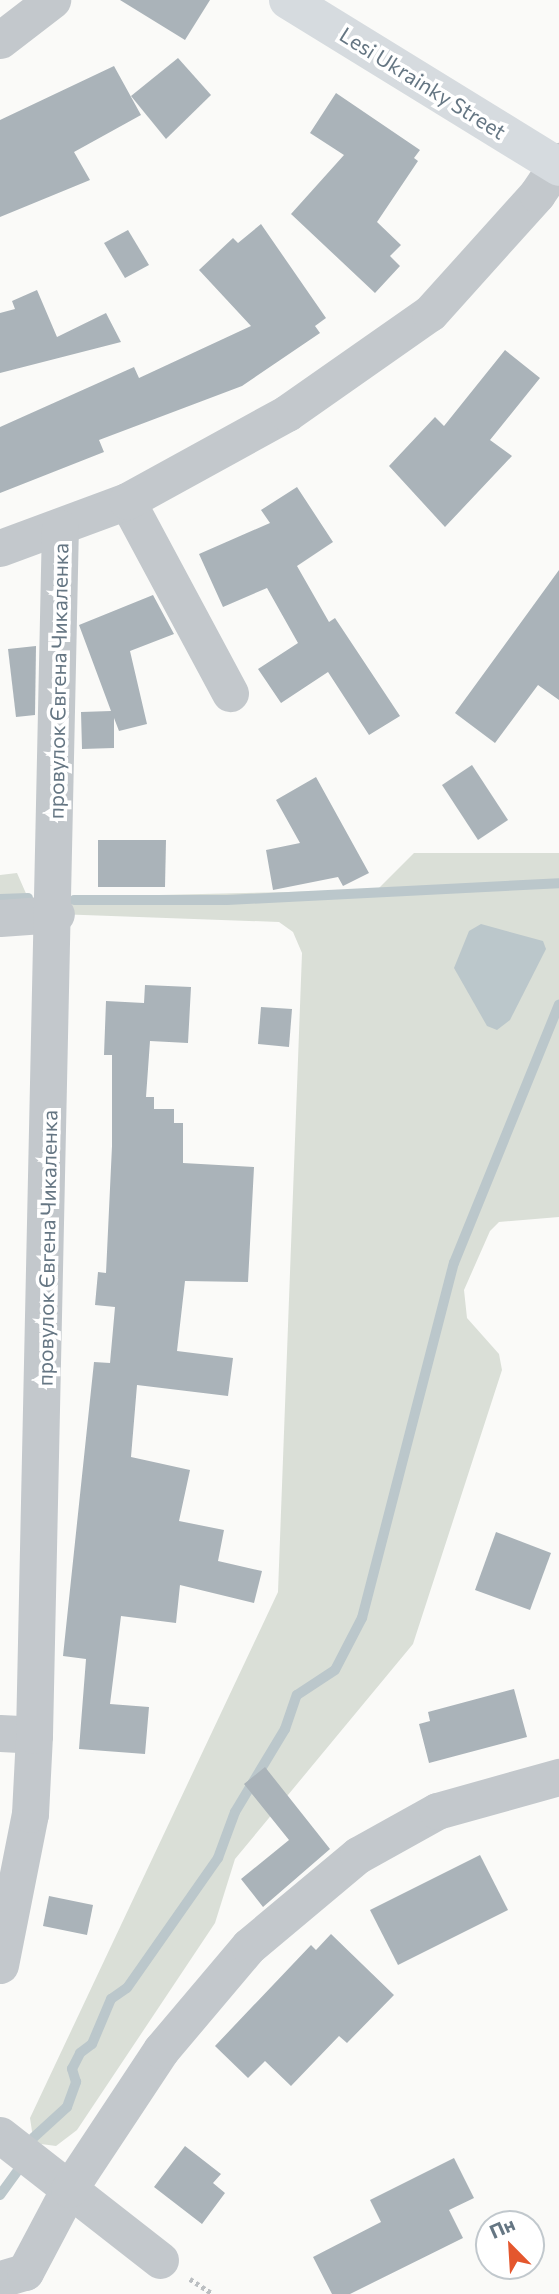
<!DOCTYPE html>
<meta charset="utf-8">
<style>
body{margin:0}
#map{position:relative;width:559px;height:2294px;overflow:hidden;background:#fafaf8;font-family:Commissioner,sans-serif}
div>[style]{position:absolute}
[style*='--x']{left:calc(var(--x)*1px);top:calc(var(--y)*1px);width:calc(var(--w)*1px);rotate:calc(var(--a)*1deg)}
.green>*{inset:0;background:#dadfd7}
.water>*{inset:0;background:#bbc7cb}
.stream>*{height:10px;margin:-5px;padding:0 5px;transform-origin:5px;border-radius:5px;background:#bbc7cb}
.building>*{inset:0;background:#aab3b9}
.path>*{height:4.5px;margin-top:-2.25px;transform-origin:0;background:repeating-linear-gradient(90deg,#bbbfc2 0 3.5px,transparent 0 7px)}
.minor>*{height:37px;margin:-18.5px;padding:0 18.5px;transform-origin:18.5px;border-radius:18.5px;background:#c3c8cc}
.major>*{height:38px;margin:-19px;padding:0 19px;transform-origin:19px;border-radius:19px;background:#d6dbdf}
span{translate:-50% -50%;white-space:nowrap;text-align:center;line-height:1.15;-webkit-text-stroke:7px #fff;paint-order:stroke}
.street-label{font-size:21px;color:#657683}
.north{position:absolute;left:475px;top:2210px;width:70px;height:70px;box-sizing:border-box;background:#fff;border:2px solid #c1c8cd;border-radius:50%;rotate:336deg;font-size:19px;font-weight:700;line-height:28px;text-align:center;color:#657683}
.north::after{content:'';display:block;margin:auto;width:24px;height:32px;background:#e4572e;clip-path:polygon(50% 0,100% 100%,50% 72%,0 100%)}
</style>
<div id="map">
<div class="green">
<div style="clip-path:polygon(414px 853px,559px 853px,559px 1217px,499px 1222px,490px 1231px,464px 1290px,467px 1318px,499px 1354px,502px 1370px,413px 1644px,235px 1859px,215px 1923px,77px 2130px,56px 2146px,41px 2144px,33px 2138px,30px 2118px,278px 1592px,302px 953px,293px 932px,279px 922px,56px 914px,0 918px,0 875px,17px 873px,28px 898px,377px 890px)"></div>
</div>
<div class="water">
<div style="clip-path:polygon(481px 924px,543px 941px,546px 949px,510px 1020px,497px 1030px,487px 1026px,454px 968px,469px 931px)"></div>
</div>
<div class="stream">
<div style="--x:0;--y:899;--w:28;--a:-2"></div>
<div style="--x:74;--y:900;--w:153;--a:0"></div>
<div style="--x:227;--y:900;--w:332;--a:-2.9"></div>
<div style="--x:33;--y:2138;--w:46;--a:-42.4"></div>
<div style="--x:67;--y:2107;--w:27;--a:-70"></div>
<div style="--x:76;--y:2082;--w:14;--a:-107"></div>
<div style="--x:72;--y:2069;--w:18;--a:-63"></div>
<div style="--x:80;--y:2053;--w:15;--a:-37"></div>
<div style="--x:92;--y:2044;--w:49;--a:-67.1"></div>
<div style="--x:111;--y:1999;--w:19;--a:-35"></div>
<div style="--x:127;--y:1988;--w:159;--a:-55"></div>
<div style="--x:218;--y:1858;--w:49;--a:-69.7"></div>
<div style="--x:235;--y:1812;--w:97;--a:-58.9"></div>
<div style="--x:285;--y:1729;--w:36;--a:-71"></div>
<div style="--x:297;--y:1695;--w:45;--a:-33.3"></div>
<div style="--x:335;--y:1670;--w:59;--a:-62.6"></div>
<div style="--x:362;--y:1618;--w:367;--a:-75.5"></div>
<div style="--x:454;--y:1263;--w:279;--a:-67.9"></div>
<div style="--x:0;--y:2195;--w:37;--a:-54"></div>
</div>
<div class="building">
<div style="clip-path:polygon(120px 0,210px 0,185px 40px)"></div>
<div style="clip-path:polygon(178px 58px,211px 95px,166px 139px,131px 96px)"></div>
<div style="clip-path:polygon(114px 66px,141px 115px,74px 152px,90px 180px,0 217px,0 120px)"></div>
<div style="clip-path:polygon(336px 93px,420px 150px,414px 158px,418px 161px,377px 222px,401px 245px,390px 256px,400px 266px,375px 293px,291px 214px,344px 155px,310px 133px)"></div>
<div style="clip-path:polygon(261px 224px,326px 318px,315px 326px,320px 333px,242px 386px,99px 440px,104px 452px,0 493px,0 427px,134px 367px,139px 378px,251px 326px,199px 270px,233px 238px,238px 243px)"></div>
<div style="clip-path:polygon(128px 230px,149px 265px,125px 278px,104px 243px)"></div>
<div style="clip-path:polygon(37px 290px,57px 337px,106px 313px,121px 342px,0 373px,0 313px,15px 309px,12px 301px)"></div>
<div style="clip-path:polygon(505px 350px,540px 378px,490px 440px,512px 456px,445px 527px,389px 466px,435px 417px,444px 426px)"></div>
<div style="clip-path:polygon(297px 487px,333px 542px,297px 566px,329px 622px,335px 618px,400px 716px,369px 735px,328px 672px,281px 703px,258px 669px,298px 643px,267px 588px,223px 607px,199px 554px,270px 523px,261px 510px)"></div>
<div style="clip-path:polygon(559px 570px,559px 700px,538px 685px,495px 743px,455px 713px)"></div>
<div style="clip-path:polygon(153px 595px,174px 634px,130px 651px,147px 724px,119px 731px,114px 718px,114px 748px,82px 749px,81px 712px,111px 711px,79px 625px)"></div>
<div style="clip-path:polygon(36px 646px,35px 715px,16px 717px,8px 649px)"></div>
<div style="clip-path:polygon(472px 765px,508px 820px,478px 840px,442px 785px)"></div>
<div style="clip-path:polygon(316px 777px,369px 873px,343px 886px,338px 877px,273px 890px,266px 850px,300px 843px,276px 800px)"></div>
<div style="clip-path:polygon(98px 840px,166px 840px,165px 887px,98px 887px)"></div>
<div style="clip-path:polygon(145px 985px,191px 987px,188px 1043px,150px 1041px,146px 1097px,154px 1097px,154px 1109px,174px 1109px,174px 1123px,183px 1123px,183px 1163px,254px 1167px,248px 1282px,185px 1281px,177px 1351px,233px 1358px,228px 1396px,137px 1385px,131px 1457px,190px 1470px,179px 1521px,224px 1530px,218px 1561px,262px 1571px,254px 1603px,180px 1585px,176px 1623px,121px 1616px,110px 1704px,149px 1707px,145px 1754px,79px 1749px,86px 1659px,63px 1656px,94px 1362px,110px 1363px,115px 1307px,95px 1305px,98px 1272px,106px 1273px,112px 1146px,112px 1055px,104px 1055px,106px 1001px,144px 1003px)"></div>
<div style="clip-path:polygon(261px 1007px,292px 1009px,289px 1047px,258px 1044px)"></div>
<div style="clip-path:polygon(496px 1532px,551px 1553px,530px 1610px,475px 1590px)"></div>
<div style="clip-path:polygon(514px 1689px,527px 1737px,429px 1763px,419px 1724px,430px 1721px,428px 1712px)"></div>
<div style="clip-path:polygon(265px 1767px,330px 1849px,263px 1907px,241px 1879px,289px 1840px,244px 1784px)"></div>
<div style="clip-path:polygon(480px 1855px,508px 1910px,398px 1965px,370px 1910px)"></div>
<div style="clip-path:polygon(49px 1896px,93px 1905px,87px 1935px,43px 1926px)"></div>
<div style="clip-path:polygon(331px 1934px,394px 1995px,347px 2043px,339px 2036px,291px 2086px,265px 2061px,248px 2078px,215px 2046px,311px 1945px,316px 1950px)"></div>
<div style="clip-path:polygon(185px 2146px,221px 2174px,213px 2183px,225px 2193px,202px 2224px,154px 2187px)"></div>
<div style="clip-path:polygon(454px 2158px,474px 2198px,449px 2210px,463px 2238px,350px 2294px,332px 2294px,313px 2257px,381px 2222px,370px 2200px)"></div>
</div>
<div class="path">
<div style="--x:190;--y:2279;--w:27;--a:33"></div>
</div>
<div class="minor">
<div style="--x:0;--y:40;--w:66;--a:-37.6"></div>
<div style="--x:127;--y:501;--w:218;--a:61.8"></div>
<div style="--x:0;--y:548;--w:135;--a:-20.3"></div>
<div style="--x:127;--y:501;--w:183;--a:-28.8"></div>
<div style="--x:287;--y:413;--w:174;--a:-35"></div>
<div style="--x:430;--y:313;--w:160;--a:-48"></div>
<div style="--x:537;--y:194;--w:40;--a:-56"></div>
<div style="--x:0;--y:918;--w:56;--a:-4.1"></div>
<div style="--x:0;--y:1733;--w:34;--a:3"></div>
<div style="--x:0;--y:1965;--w:154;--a:-78.8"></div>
<div style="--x:30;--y:1814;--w:79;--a:-87.1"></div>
<div style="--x:34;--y:1735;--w:1207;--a:-88.77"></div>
<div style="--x:0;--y:2135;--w:203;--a:38"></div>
<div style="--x:0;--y:2279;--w:26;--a:-16"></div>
<div style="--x:25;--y:2272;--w:94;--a:-62.1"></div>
<div style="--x:69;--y:2189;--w:167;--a:-56.5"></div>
<div style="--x:161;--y:2050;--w:136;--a:-49.8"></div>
<div style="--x:249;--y:1946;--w:142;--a:-39.9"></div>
<div style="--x:358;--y:1855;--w:90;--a:-29.1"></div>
<div style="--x:437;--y:1811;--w:127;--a:-15.6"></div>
</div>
<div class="major">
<div style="--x:288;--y:0;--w:318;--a:31.6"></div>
</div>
<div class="street-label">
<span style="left:423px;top:83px;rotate:32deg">Lesi Ukrainky Street</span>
<span style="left:58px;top:681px;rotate:-89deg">провулок Євгена Чикаленка</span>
<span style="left:47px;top:1248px;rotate:-89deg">провулок Євгена Чикаленка</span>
</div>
<div class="north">Пн</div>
</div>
